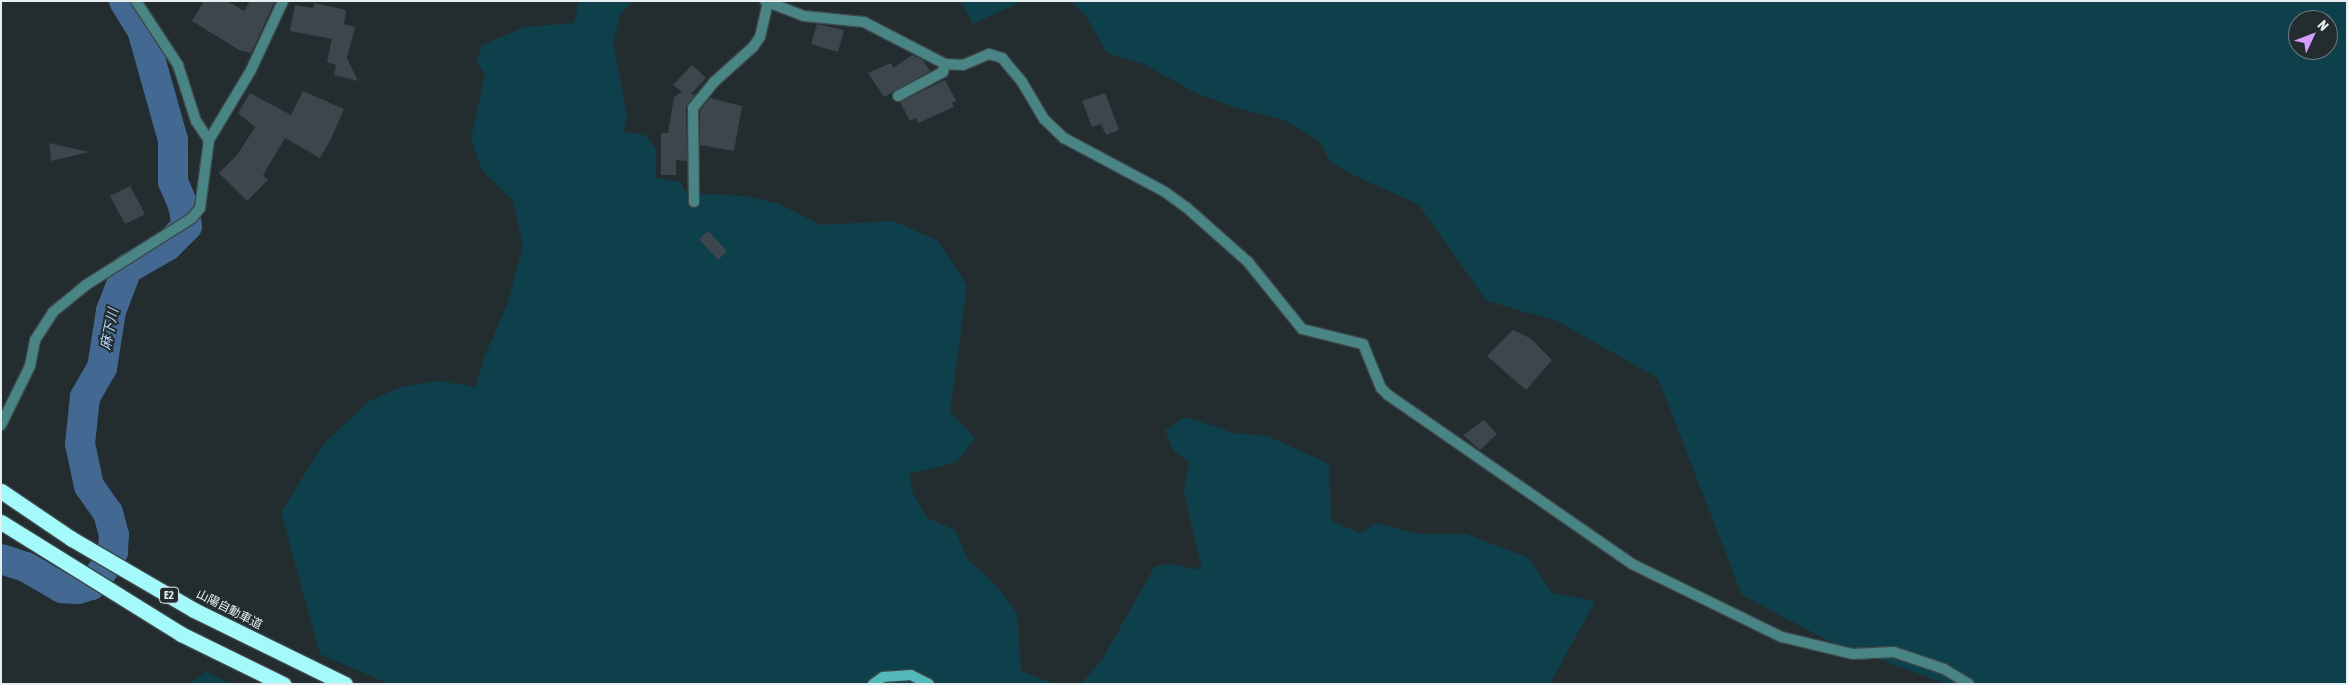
<!DOCTYPE html>
<meta charset="utf-8">
<style>
body{margin:0}
#map{position:relative;width:2348px;height:685px;overflow:hidden;background:#232d30;font-family:"Asap Condensed","Noto Sans JP",sans-serif}
div>[style]{position:absolute}
[style*='--x']{left:calc(var(--x)*1px);top:calc(var(--y)*1px);width:calc(var(--w)*1px);rotate:calc(var(--a)*1deg)}
.green>*{inset:0;background:#0d404a}
.river>*{height:30px;margin:-15px;padding:0 15px;transform-origin:15px;border-radius:15px;background:#436891}
.building>*{inset:0;background:#3d464c}
.roads{filter:drop-shadow(1px 0 #3e484b) drop-shadow(-1px 0 #3e484b) drop-shadow(0 1px #3e484b) drop-shadow(0 -1px #3e484b)}
.lane>*{height:10px;margin:-5px;padding:0 5px;transform-origin:5px;border-radius:5px;background:#4a8586}
.street>*{height:10px;margin:-5px;padding:0 5px;transform-origin:5px;border-radius:5px;background:#4a8586}
.secondary>*{height:10px;margin:-5px;padding:0 5px;transform-origin:5px;border-radius:5px;background:#53b9ba}
.highway>*{height:15px;margin:-7.5px;padding:0 7.5px;transform-origin:7.5px;border-radius:7.5px;background:#a4fafa}
span{translate:-50% -50%;white-space:nowrap;text-align:center;line-height:1.15;-webkit-text-stroke:4px #232d30;paint-order:stroke}
.shield-label span{padding:1px 4px;background:#232d30;border:1px solid;border-radius:4px;-webkit-text-stroke-width:0}
.shield-label{font-size:11px;color:#e7eef0;font-weight:700}
.street-label{font-size:12px;color:#e7eef0}
.water-label{font-size:14px;color:#b2d3fa;font-style:italic}
.frame{position:absolute;inset:0;border:2px solid #e7eef0;pointer-events:none}
.north{position:absolute;left:2288px;top:10px;width:50px;height:50px;box-sizing:border-box;background:#232d30;border:1px solid #717a7d;border-radius:50%;rotate:47deg;font-size:14px;font-weight:700;line-height:20px;text-align:center;color:#e7eef0}
.north::after{content:'';display:block;margin:auto;width:18px;height:22px;background:#d29dfd;clip-path:polygon(50% 0,100% 100%,50% 72%,0 100%)}
</style>
<div id="map">
<div class="green">
<div style="clip-path:polygon(579px 1px,633px 1px,620px 15px,613px 42px,627px 115px,624px 132px,645px 135px,656px 149px,656px 178px,680px 182px,686px 193px,745px 196px,780px 204px,820px 225px,893px 221px,937px 240px,967px 285px,950px 412px,975px 438px,957px 462px,909px 474px,913px 494px,927px 518px,955px 530px,968px 560px,993px 582px,1017px 613px,1021px 671px,1055px 684px,389px 684px,320px 654px,281px 512px,323px 445px,368px 402px,401px 387px,439px 381px,476px 387px,483px 360px,507px 305px,523px 246px,513px 201px,482px 170px,471px 139px,485px 75px,477px 62px,482px 45px,525px 27px,574px 23px)"></div>
<div style="clip-path:polygon(961px 1px,1023px 1px,973px 24px)"></div>
<div style="clip-path:polygon(evenodd,1072px 1px,2347px 1px,2347px 684px,1947px 684px,1833px 643px,1742px 595px,1658px 378px,1557px 321px,1487px 301px,1418px 204px,1353px 175px,1330px 161px,1319px 141px,1284px 120px,1233px 107px,1192px 91px,1144px 64px,1107px 53px,1086px 16px,1072px 1px,2298px 20px,2328px 20px,2328px 50px,2298px 50px,2298px 20px)"></div>
<div style="clip-path:polygon(1186px 417px,1234px 433px,1268px 436px,1329px 464px,1331px 521px,1360px 533px,1377px 523px,1418px 534px,1466px 534px,1529px 558px,1552px 593px,1595px 601px,1550px 684px,1081px 684px,1103px 658px,1155px 566px,1170px 564px,1202px 570px,1184px 492px,1189px 461px,1174px 451px,1165px 430px)"></div>
<div style="clip-path:polygon(205px 672px,232px 684px,190px 684px)"></div>
</div>
<div class="river">
<div style="--x:1;--y:559;--w:26;--a:18"></div>
<div style="--x:26;--y:567;--w:42;--a:30.3"></div>
<div style="--x:62;--y:588;--w:16;--a:4"></div>
<div style="--x:78;--y:589;--w:14;--a:-17"></div>
<div style="--x:91;--y:585;--w:19;--a:-51"></div>
<div style="--x:103;--y:570;--w:21;--a:-61"></div>
<div style="--x:113;--y:552;--w:17;--a:-87"></div>
<div style="--x:114;--y:535;--w:23;--a:-105"></div>
<div style="--x:108;--y:513;--w:33;--a:-125"></div>
<div style="--x:89;--y:486;--w:43;--a:-102.1"></div>
<div style="--x:80;--y:444;--w:47;--a:-83.9"></div>
<div style="--x:85;--y:397;--w:34;--a:-60"></div>
<div style="--x:102;--y:368;--w:58;--a:-81"></div>
<div style="--x:111;--y:311;--w:45;--a:-69.1"></div>
<div style="--x:127;--y:269;--w:46;--a:-29.9"></div>
<div style="--x:167;--y:246;--w:28;--a:-45"></div>
<div style="--x:187;--y:226;--w:21;--a:-101"></div>
<div style="--x:183;--y:205;--w:25;--a:-113"></div>
<div style="--x:173;--y:182;--w:42;--a:-90"></div>
<div style="--x:173;--y:140;--w:114;--a:-105.7"></div>
<div style="--x:142;--y:30;--w:34;--a:-122"></div>
</div>
<div class="building">
<div style="clip-path:polygon(204px 1px,227px 1px,244px 11px,250px 1px,275px 1px,251px 53px,239px 50px,192px 21px)"></div>
<div style="clip-path:polygon(314px 3px,346px 10px,344px 24px,355px 27px,347px 58px,358px 81px,334px 75px,336px 65px,327px 62px,332px 39px,290px 31px,295px 5px,313px 8px)"></div>
<div style="clip-path:polygon(817px 24px,844px 30px,838px 52px,811px 44px)"></div>
<div style="clip-path:polygon(912px 55px,923px 60px,930px 71px,884px 97px,868px 73px,891px 63px,893px 68px)"></div>
<div style="clip-path:polygon(692px 65px,706px 78px,691px 94px,695px 95px,686px 107px,687px 161px,676px 160px,676px 175px,661px 175px,661px 133px,668px 133px,674px 97px,682px 92px,673px 85px)"></div>
<div style="clip-path:polygon(945px 80px,956px 101px,952px 103px,954px 107px,918px 123px,916px 118px,910px 121px,900px 102px)"></div>
<div style="clip-path:polygon(303px 91px,344px 109px,330px 141px,320px 158px,285px 138px,263px 175px,268px 180px,247px 201px,219px 173px,237px 155px,255px 127px,238px 113px,250px 93px,291px 115px)"></div>
<div style="clip-path:polygon(1105px 93px,1119px 130px,1106px 135px,1101px 124px,1092px 127px,1082px 101px)"></div>
<div style="clip-path:polygon(710px 98px,742px 106px,734px 151px,700px 145px,700px 110px)"></div>
<div style="clip-path:polygon(49px 143px,89px 152px,51px 161px)"></div>
<div style="clip-path:polygon(130px 186px,145px 214px,125px 224px,110px 196px)"></div>
<div style="clip-path:polygon(708px 231px,727px 251px,718px 260px,699px 239px)"></div>
<div style="clip-path:polygon(1513px 330px,1530px 338px,1552px 360px,1526px 390px,1487px 356px)"></div>
<div style="clip-path:polygon(1484px 420px,1497px 434px,1480px 450px,1463px 435px)"></div>
</div>
<div class="roads">
<div class="lane">
<div style="--x:898;--y:96;--w:51;--a:-28.1"></div>
<div style="--x:943;--y:72;--w:8;--a:-76"></div>
</div>
<div class="street">
<div style="--x:136;--y:1;--w:77;--a:56.7"></div>
<div style="--x:178;--y:65;--w:59;--a:72.2"></div>
<div style="--x:196;--y:121;--w:23;--a:56"></div>
<div style="--x:765;--y:1;--w:42;--a:21"></div>
<div style="--x:804;--y:16;--w:60;--a:5.7"></div>
<div style="--x:864;--y:22;--w:91;--a:27.4"></div>
<div style="--x:945;--y:64;--w:18;--a:3"></div>
<div style="--x:963;--y:65;--w:28;--a:-23"></div>
<div style="--x:989;--y:54;--w:14;--a:17"></div>
<div style="--x:1002;--y:58;--w:31;--a:50"></div>
<div style="--x:1022;--y:82;--w:43;--a:59.3"></div>
<div style="--x:1044;--y:119;--w:28;--a:44"></div>
<div style="--x:1064;--y:138;--w:115;--a:28.1"></div>
<div style="--x:1165;--y:192;--w:26;--a:36"></div>
<div style="--x:1186;--y:207;--w:83;--a:41.6"></div>
<div style="--x:1248;--y:262;--w:86;--a:51.1"></div>
<div style="--x:1302;--y:329;--w:63;--a:13.8"></div>
<div style="--x:1363;--y:344;--w:48;--a:67.8"></div>
<div style="--x:1381;--y:388;--w:10;--a:45"></div>
<div style="--x:1388;--y:395;--w:297;--a:34.7"></div>
<div style="--x:1632;--y:564;--w:167;--a:26"></div>
<div style="--x:1782;--y:637;--w:73;--a:13.5"></div>
<div style="--x:1853;--y:654;--w:41;--a:-2.8"></div>
<div style="--x:1894;--y:652;--w:53;--a:18.8"></div>
<div style="--x:1944;--y:669;--w:29;--a:31"></div>
<div style="--x:694;--y:202;--w:94;--a:-90.6"></div>
<div style="--x:693;--y:108;--w:33;--a:-51"></div>
<div style="--x:714;--y:82;--w:52;--a:-41.9"></div>
<div style="--x:753;--y:47;--w:12;--a:-55"></div>
<div style="--x:760;--y:37;--w:35;--a:-77"></div>
<div style="--x:1;--y:425;--w:66;--a:-63.8"></div>
<div style="--x:30;--y:366;--w:26;--a:-79"></div>
<div style="--x:35;--y:340;--w:33;--a:-57"></div>
<div style="--x:53;--y:312;--w:43;--a:-39.3"></div>
<div style="--x:86;--y:285;--w:125;--a:-32.3"></div>
<div style="--x:192;--y:218;--w:13;--a:-51"></div>
<div style="--x:200;--y:208;--w:69;--a:-82.5"></div>
<div style="--x:209;--y:140;--w:82;--a:-59"></div>
<div style="--x:251;--y:70;--w:76;--a:-65.1"></div>
</div>
<div class="secondary">
<div style="--x:873;--y:684;--w:12;--a:-35"></div>
<div style="--x:883;--y:677;--w:28;--a:-4"></div>
<div style="--x:911;--y:675;--w:20;--a:27"></div>
</div>
<div class="highway">
<div style="--x:1;--y:491;--w:86;--a:34.1"></div>
<div style="--x:72;--y:539;--w:141;--a:30.2"></div>
<div style="--x:194;--y:610;--w:168;--a:26.1"></div>
<div style="--x:1;--y:522;--w:212;--a:31.9"></div>
<div style="--x:181;--y:634;--w:114;--a:26.1"></div>
</div>
</div>
<div class="shield-label">
<span style="left:169px;top:595px">E2</span>
</div>
<div class="street-label">
<span style="left:229px;top:610px;rotate:27deg">山陽自動車道</span>
</div>
<div class="water-label">
<span style="left:109px;top:329px;rotate:-78deg">麻下川</span>
</div>
<div class="frame"></div>
<div class="north">N</div>
</div>
